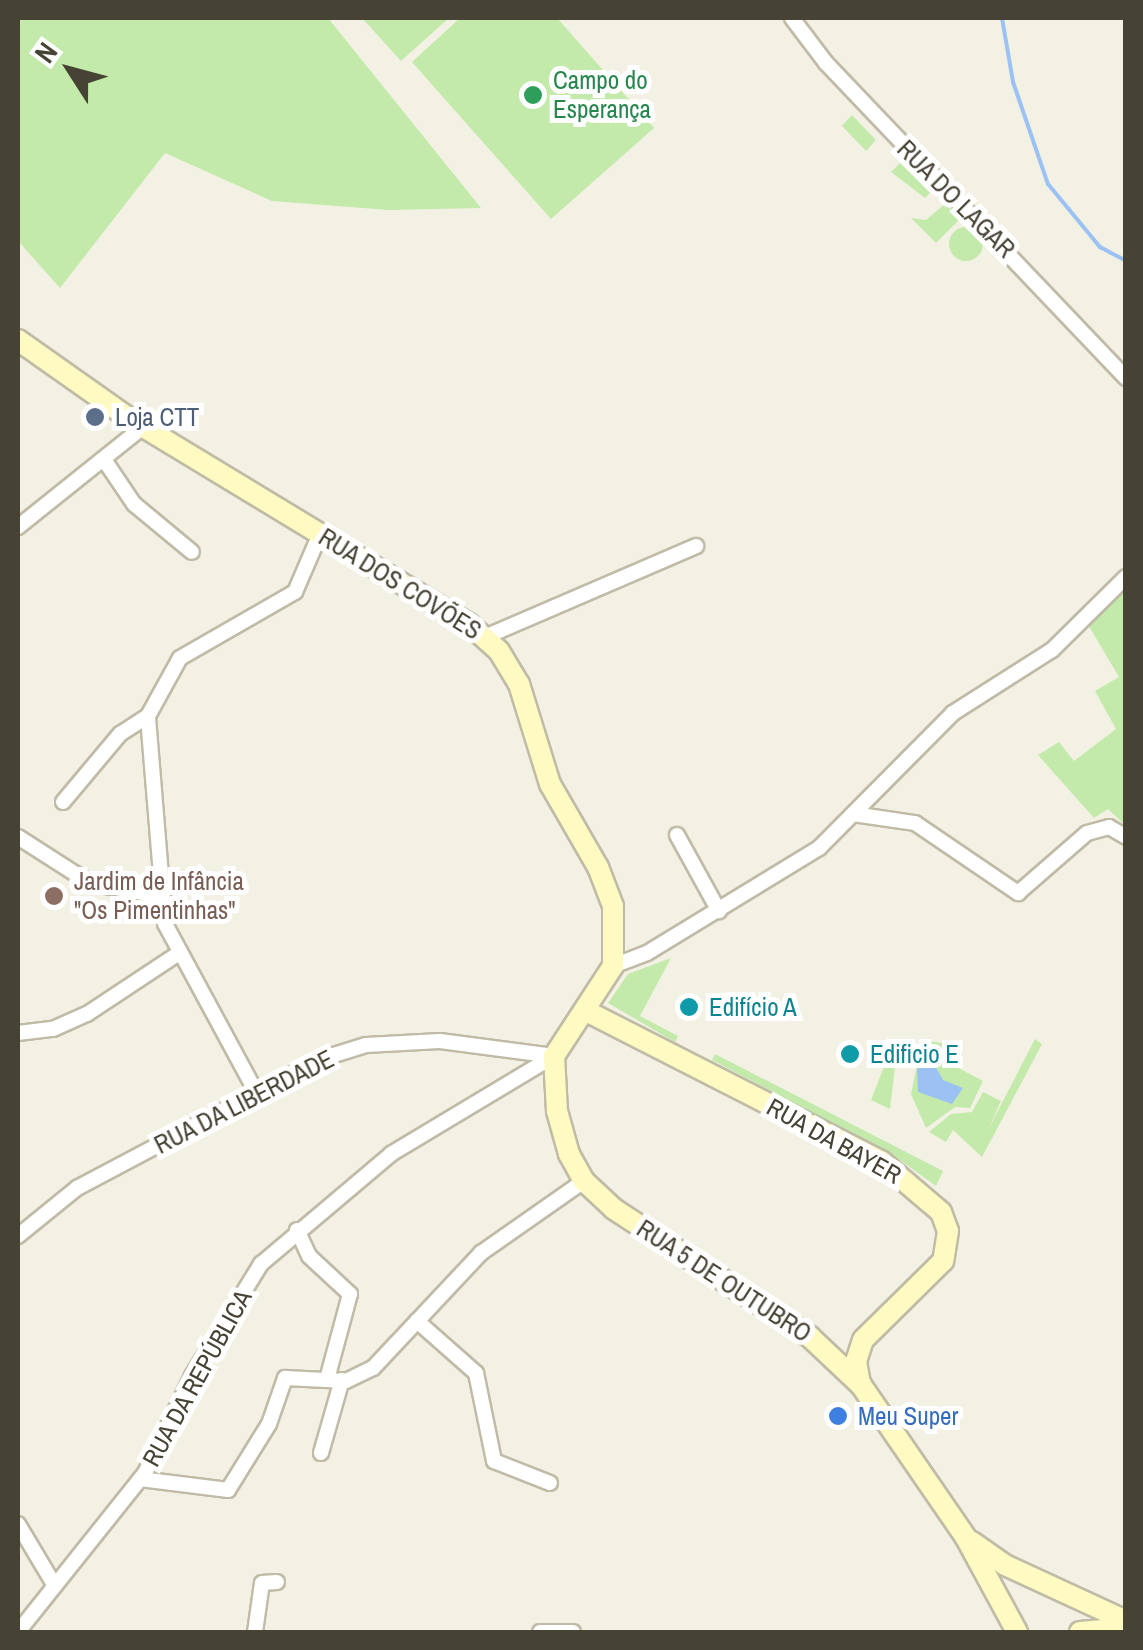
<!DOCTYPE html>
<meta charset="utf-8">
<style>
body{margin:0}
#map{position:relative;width:1143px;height:1650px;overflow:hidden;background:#f3f1e4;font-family:"Archivo Narrow",sans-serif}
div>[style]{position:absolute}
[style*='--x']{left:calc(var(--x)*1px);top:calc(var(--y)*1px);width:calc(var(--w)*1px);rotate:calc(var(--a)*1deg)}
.green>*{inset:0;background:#c3eaaa}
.round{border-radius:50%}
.water>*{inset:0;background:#9cc2f4}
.stream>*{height:4px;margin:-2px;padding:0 2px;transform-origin:2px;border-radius:2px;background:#9cc2f4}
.roads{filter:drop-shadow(2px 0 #bfbba6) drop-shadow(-2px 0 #bfbba6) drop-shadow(0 2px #bfbba6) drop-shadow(0 -2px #bfbba6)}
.street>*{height:14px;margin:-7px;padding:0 7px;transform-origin:7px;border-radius:7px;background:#fff}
.secondary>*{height:20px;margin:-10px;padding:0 10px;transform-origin:10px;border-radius:10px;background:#fffac2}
.dots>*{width:28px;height:28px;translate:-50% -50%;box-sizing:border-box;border:5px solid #fff;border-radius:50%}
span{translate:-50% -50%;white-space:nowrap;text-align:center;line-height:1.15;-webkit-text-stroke:10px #fff;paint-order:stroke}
.leisure-label{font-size:25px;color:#27864d}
.left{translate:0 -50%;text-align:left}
.street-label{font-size:25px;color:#464234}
.service-label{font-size:25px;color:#4e5e75}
.education-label{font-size:25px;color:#785e54}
.culture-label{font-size:25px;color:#0d838f}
.shop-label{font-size:25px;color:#366cbe}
.frame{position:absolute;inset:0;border:20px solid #464234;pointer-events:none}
.north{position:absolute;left:20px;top:20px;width:100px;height:100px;-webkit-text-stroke:8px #fff;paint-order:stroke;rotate:306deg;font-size:28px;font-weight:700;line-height:40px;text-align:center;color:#464234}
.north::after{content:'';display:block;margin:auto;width:35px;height:45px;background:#464234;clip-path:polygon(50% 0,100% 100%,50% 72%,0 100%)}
</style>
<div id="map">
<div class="green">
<div style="clip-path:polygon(18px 18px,328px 18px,481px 208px,389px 210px,272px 201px,165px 153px,60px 288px,18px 241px)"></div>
<div style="clip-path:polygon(362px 18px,449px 18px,401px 61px)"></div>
<div style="clip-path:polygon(460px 18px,557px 18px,654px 128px,551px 219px,412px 62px)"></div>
<div style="clip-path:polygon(852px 115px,876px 140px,866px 151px,842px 126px)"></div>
<div style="clip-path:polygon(900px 163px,930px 193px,925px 198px,891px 172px)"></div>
<div style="clip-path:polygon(945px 204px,960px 219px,936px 243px,911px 218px,926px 220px)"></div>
<div class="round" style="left:949px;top:227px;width:34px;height:34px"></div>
<div style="clip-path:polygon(1125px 586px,1125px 825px,1108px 809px,1094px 818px,1038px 755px,1059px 742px,1074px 761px,1116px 729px,1095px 691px,1119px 677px,1087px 623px)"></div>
<div style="clip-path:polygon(671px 958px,640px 1016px,678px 1036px,675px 1042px,608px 1003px,628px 974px)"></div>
<div style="clip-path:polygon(1035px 1039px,1042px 1044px,982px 1157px,953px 1130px,946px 1142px,929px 1132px,951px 1114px,972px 1112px,983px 1092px,1001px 1101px,988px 1130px)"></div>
<div style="clip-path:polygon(922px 1040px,955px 1045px,947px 1062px,983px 1081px,970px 1108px,955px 1107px,926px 1128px,911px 1094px)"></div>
<div style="clip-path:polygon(892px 1046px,897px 1049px,890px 1109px,871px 1100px)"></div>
<div style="clip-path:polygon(715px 1054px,943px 1171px,936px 1186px,893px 1155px,712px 1060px)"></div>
</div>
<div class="water">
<div style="clip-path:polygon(933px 1062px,943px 1080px,963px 1088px,952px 1104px,918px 1092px,917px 1069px)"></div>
</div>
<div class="stream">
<div style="--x:1002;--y:18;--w:65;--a:80.2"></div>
<div style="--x:1013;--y:82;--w:108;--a:71.1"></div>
<div style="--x:1048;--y:184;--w:82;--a:50.5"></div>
<div style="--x:1100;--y:247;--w:30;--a:28"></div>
</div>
<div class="roads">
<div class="street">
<div style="--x:792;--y:18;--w:56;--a:52.9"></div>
<div style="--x:826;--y:63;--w:435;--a:46.4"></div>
<div style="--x:105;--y:461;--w:52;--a:56"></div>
<div style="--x:134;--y:504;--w:75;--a:39.6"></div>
<div style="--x:18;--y:527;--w:160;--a:-38.7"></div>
<div style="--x:485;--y:637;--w:230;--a:-23.3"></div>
<div style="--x:63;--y:802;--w:89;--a:-50"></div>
<div style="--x:120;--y:734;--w:33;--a:-33"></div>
<div style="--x:853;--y:814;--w:63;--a:8.3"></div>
<div style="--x:915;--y:823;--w:125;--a:34.2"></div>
<div style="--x:1018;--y:893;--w:91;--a:-41"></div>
<div style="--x:1087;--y:833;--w:23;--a:-15"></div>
<div style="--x:1109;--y:827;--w:20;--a:30"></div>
<div style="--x:677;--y:835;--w:87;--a:61.1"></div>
<div style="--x:18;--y:837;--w:85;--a:32.6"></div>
<div style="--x:90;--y:883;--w:69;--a:10.8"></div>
<div style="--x:613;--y:966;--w:36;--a:-21"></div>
<div style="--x:647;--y:953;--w:202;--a:-31.4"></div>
<div style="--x:819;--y:848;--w:190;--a:-45.2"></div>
<div style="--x:953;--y:713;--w:117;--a:-32.5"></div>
<div style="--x:1052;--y:650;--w:104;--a:-44.6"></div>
<div style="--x:18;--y:1033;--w:35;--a:-7"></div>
<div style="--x:53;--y:1029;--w:37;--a:-24"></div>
<div style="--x:87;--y:1014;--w:110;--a:-33.5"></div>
<div style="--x:256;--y:1092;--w:191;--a:-118.4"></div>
<div style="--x:165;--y:924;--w:209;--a:-94.7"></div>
<div style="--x:148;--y:716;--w:66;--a:-61.1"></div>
<div style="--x:180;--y:658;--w:133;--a:-29.9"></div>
<div style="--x:295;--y:592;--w:63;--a:-66.7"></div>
<div style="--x:297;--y:1230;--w:29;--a:65"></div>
<div style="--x:309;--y:1256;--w:56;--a:42.8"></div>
<div style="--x:350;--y:1294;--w:88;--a:105.1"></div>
<div style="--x:18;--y:1236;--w:76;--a:-39.1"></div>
<div style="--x:77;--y:1188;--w:276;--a:-27.9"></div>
<div style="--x:321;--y:1059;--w:47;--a:-17.3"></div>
<div style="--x:366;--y:1045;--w:74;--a:-3.1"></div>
<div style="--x:440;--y:1041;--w:115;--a:7.5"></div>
<div style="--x:417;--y:1321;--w:79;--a:41.4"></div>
<div style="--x:476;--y:1373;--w:90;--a:78.4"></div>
<div style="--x:494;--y:1461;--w:60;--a:21.4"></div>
<div style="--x:321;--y:1453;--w:76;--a:-74"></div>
<div style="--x:140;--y:1479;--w:89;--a:7.1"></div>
<div style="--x:228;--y:1490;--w:78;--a:-58.2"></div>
<div style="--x:269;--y:1424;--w:49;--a:-70.8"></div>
<div style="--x:285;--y:1378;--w:61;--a:2.8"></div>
<div style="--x:346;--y:1381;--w:30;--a:-26"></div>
<div style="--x:373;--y:1368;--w:158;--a:-46.8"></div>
<div style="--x:481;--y:1253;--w:126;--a:-35"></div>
<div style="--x:18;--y:1524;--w:72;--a:59.2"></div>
<div style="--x:18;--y:1632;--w:203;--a:-51.4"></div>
<div style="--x:145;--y:1473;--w:108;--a:-64.1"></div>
<div style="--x:192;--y:1376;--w:132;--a:-58.4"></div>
<div style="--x:261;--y:1264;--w:170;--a:-40.2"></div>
<div style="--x:391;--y:1154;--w:190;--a:-31"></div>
<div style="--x:255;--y:1632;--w:49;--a:-81.9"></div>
<div style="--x:262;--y:1583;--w:15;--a:-4"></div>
<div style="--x:540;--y:1632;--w:33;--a:0"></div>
</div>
<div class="secondary">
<div style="--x:18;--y:340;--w:133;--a:35.2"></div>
<div style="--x:127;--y:417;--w:400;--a:31.2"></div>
<div style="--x:469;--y:624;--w:40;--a:42"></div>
<div style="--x:499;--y:651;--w:39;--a:59"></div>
<div style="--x:519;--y:684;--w:105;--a:72.8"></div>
<div style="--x:550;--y:784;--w:96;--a:60"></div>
<div style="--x:598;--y:867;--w:42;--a:69"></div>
<div style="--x:613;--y:906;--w:60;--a:90"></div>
<div style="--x:613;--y:966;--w:108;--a:123.2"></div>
<div style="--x:554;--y:1056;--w:55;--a:86.9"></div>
<div style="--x:557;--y:1111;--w:45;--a:74.4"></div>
<div style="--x:569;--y:1154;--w:31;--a:61"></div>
<div style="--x:584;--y:1181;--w:41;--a:43"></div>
<div style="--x:614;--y:1209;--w:234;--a:33.1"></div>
<div style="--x:810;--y:1337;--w:70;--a:43.3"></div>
<div style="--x:861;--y:1385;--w:186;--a:55.5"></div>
<div style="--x:966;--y:1538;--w:107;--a:61.5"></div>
<div style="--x:586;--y:1011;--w:332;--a:27"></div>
<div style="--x:882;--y:1162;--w:77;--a:40.3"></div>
<div style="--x:941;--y:1212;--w:20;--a:70"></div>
<div style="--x:948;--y:1231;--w:30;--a:99"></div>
<div style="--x:943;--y:1261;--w:112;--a:135.4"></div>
<div style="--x:863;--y:1340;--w:22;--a:108"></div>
<div style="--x:856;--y:1361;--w:22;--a:80"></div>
<div style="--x:972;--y:1542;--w:40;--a:34.9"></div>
<div style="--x:1005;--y:1565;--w:133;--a:24.8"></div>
<div style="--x:1080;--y:1632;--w:46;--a:-5"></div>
</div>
</div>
<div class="dots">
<div style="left:533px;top:95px;background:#2e9e5b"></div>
<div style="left:95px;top:417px;background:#5c6f8a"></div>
<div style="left:54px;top:896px;background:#8d6e63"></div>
<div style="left:689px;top:1007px;background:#0f9aa8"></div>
<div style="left:850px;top:1054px;background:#0f9aa8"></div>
<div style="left:838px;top:1416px;background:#3f7fe0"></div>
</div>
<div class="leisure-label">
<span class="left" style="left:553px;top:95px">Campo do<br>Esperança</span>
</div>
<div class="street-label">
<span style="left:956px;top:199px;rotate:45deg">RUA DO LAGAR</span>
<span style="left:400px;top:584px;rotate:32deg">RUA DOS COVÕES</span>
<span style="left:244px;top:1102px;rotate:-27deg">RUA DA LIBERDADE</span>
<span style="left:834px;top:1141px;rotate:29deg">RUA DA BAYER</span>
<span style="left:724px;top:1281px;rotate:33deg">RUA 5 DE OUTUBRO</span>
<span style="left:197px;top:1378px;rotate:-61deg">RUA DA REPÚBLICA</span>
</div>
<div class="service-label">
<span class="left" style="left:115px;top:417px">Loja CTT</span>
</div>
<div class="education-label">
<span class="left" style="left:74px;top:896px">Jardim de Infância<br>"Os Pimentinhas"</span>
</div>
<div class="culture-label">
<span class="left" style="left:709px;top:1007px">Edifício A</span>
<span class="left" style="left:870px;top:1054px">Edificio E</span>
</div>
<div class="shop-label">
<span class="left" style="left:858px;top:1416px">Meu Super</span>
</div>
<div class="frame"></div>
<div class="north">N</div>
</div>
